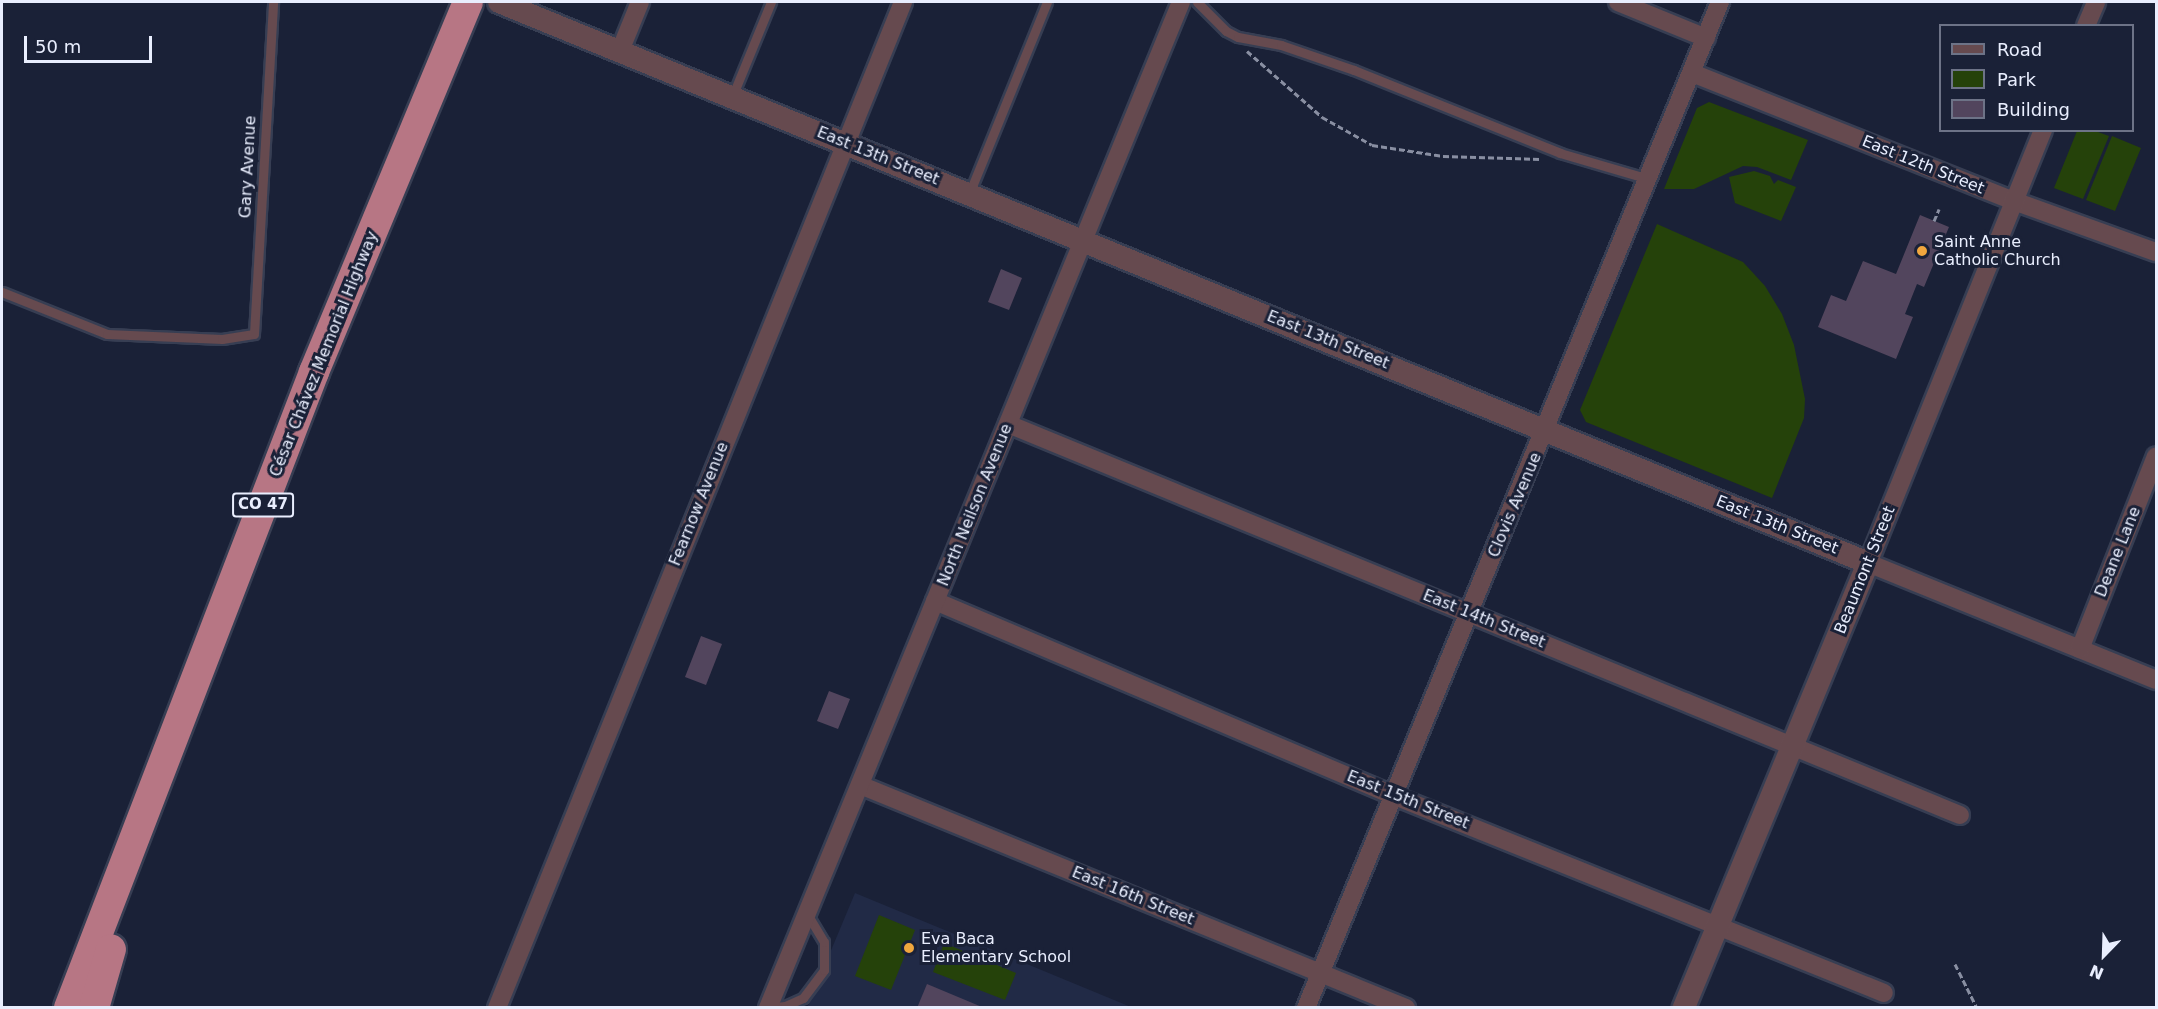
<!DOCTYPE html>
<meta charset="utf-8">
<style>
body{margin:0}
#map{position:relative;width:2158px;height:1009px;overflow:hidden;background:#1a2137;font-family:"DejaVu Sans",sans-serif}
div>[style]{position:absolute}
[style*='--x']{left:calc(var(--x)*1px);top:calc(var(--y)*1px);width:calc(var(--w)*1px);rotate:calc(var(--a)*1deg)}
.built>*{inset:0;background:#212a46}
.green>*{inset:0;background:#25420a}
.building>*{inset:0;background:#52455d}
.path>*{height:3px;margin-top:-1.5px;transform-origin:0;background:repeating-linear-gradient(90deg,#898fa2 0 6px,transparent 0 9px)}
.roads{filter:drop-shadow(2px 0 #373e53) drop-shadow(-2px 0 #373e53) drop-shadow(0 2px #373e53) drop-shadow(0 -2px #373e53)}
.service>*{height:9px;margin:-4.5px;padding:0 4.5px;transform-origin:4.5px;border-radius:4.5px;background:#664a4f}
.minor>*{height:18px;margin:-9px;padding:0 9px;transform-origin:9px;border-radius:9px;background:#664a4f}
.tertiary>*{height:22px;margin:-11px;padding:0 11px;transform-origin:11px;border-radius:11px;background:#664a4f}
.trunk>*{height:30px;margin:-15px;padding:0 15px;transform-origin:15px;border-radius:15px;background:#b77684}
.dots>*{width:16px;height:16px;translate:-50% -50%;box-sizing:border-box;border:3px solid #1a2137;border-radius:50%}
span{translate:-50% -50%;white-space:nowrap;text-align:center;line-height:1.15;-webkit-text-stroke:6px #1a2137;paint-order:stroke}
.shield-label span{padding:2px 4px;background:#1a2137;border:2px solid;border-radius:4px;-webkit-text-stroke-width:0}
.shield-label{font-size:15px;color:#e9eefe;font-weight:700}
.street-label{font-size:16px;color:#e9eefe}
.poi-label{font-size:16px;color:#e9eefe}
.left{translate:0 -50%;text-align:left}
.frame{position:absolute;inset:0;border:3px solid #e9eefe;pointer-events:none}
.legend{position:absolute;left:1939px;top:24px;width:195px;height:108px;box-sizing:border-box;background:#1a2137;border:2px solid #6d7387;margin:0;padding:8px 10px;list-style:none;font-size:18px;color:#e9eefe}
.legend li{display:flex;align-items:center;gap:12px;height:30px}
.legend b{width:30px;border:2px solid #6d7387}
.north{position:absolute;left:2074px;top:925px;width:60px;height:60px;-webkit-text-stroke:4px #1a2137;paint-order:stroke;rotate:203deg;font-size:16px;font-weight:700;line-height:24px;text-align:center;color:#e9eefe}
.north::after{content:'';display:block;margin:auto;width:21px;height:27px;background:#e9eefe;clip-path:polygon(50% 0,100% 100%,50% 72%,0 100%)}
.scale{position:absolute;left:24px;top:36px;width:128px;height:27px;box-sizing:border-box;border:3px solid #e9eefe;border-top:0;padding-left:8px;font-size:18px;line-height:21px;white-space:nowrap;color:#e9eefe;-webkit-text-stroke:4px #1a2137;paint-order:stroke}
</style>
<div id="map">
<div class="built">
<div style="clip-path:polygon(855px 893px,1131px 1007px,807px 1008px)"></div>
</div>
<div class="green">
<div style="clip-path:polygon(1709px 102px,1808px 140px,1791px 180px,1757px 167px,1743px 166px,1694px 189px,1664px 189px,1697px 108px)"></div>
<div style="clip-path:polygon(2077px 131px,2095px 131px,2109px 136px,2083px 199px,2054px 188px)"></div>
<div style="clip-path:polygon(2112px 136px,2141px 148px,2115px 211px,2086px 200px)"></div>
<div style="clip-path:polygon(1754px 171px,1770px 176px,1774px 184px,1778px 180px,1796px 187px,1781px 221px,1735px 203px,1729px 177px)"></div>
<div style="clip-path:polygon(1657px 224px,1743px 262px,1765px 286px,1782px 314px,1794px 345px,1805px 399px,1804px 418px,1772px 498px,1586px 422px,1580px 410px)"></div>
<div style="clip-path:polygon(879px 915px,915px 930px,891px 990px,855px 976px)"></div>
<div style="clip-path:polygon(944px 943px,1016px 973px,1005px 1000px,933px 972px)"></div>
</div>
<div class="building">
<div style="clip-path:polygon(1920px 215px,1949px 227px,1924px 287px,1917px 284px,1905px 314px,1913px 317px,1896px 359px,1818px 327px,1831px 295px,1846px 301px,1863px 261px,1896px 274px)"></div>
<div style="clip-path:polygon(1001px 269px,1022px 278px,1009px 310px,988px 302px)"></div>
<div style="clip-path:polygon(701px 636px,722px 644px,706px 685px,685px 677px)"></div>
<div style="clip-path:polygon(829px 691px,850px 699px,838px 729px,817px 721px)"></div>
<div style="clip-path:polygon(927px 984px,982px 1007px,982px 1008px,917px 1008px)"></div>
</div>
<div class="path">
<div style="--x:1247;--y:51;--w:100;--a:41.3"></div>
<div style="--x:1322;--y:117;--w:57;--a:29.2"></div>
<div style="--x:1372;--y:145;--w:72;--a:8.8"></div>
<div style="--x:1443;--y:156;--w:97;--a:1.8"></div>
<div style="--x:1934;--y:221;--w:13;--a:-67"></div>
<div style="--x:1955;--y:964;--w:49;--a:63.4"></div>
</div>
<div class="roads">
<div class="service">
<div style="--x:1197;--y:2;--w:41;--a:45"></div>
<div style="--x:1226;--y:31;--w:13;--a:27"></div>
<div style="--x:1238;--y:37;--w:44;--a:10.5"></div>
<div style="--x:1281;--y:45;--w:77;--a:18.9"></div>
<div style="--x:1354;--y:70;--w:222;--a:21.9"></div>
<div style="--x:1560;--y:153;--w:93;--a:16.3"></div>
<div style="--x:732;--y:97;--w:103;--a:-67.7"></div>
<div style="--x:969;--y:194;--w:207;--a:-67.9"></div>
<div style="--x:2;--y:292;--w:113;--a:21.8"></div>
<div style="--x:107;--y:334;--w:115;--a:2.5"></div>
<div style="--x:222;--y:339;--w:32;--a:-9"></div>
<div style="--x:254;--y:334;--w:333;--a:-86.7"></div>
<div style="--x:768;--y:1008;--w:17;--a:-7"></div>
<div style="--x:785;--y:1006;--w:20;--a:-24"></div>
<div style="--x:803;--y:998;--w:35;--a:-53"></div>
<div style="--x:824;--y:970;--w:28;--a:-90"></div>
<div style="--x:824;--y:942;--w:33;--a:-121"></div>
</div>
<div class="minor">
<div style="--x:1618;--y:2;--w:95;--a:22.2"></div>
<div style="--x:2086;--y:26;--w:26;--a:-67"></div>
<div style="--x:620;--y:51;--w:53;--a:-67.8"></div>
<div style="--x:1692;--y:73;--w:347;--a:21.7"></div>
<div style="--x:2014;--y:201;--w:151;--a:19.8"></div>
<div style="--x:2043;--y:130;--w:467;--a:112"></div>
<div style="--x:1868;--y:563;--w:311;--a:22.1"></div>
<div style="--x:1008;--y:424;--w:1029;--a:22.33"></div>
<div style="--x:935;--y:601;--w:496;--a:23"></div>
<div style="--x:1392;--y:795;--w:530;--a:21.92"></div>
<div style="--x:2080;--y:649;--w:207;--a:-68.5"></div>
<div style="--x:860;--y:785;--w:590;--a:22.22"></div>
<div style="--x:497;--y:1008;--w:1085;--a:-68.02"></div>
<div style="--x:768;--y:1008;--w:1087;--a:-67.68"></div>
<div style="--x:1306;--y:1008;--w:1088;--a:-67.63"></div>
</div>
<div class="tertiary">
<div style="--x:499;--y:2;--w:1479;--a:22.28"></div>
<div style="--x:1868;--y:563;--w:482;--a:112.5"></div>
</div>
<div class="trunk">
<div style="--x:69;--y:1008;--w:682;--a:-68.93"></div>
<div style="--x:314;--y:372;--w:401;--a:-67.4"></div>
<div style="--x:94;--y:1008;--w:61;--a:-73.9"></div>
</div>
</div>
<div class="dots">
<div style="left:1922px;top:251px;background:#f0a63e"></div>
<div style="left:909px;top:948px;background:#f0a63e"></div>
</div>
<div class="shield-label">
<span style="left:263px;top:505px">CO 47</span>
</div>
<div class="street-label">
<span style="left:878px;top:156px;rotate:22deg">East 13th Street</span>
<span style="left:1923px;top:165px;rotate:22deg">East 12th Street</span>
<span style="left:248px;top:167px;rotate:-87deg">Gary Avenue</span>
<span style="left:1328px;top:340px;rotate:22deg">East 13th Street</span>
<span style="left:324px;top:354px;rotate:-68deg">César Chávez Memorial Highway</span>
<span style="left:699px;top:504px;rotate:-68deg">Fearnow Avenue</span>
<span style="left:975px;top:505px;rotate:-68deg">North Neilson Avenue</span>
<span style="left:1515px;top:505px;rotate:-67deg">Clovis Avenue</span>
<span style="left:1777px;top:525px;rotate:22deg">East 13th Street</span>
<span style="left:2118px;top:552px;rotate:-68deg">Deane Lane</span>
<span style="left:1865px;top:570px;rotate:-68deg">Beaumont Street</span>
<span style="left:1484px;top:619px;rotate:22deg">East 14th Street</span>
<span style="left:1408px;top:800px;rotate:22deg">East 15th Street</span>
<span style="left:1133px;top:896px;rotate:22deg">East 16th Street</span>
</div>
<div class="poi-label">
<span class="left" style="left:1934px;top:251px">Saint Anne<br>Catholic Church</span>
<span class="left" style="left:921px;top:948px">Eva Baca<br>Elementary School</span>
</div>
<div class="frame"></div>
<ul class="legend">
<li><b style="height:8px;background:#664a4f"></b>Road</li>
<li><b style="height:16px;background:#25420a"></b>Park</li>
<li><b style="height:16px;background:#52455d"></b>Building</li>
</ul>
<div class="north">N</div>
<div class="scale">50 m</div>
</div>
